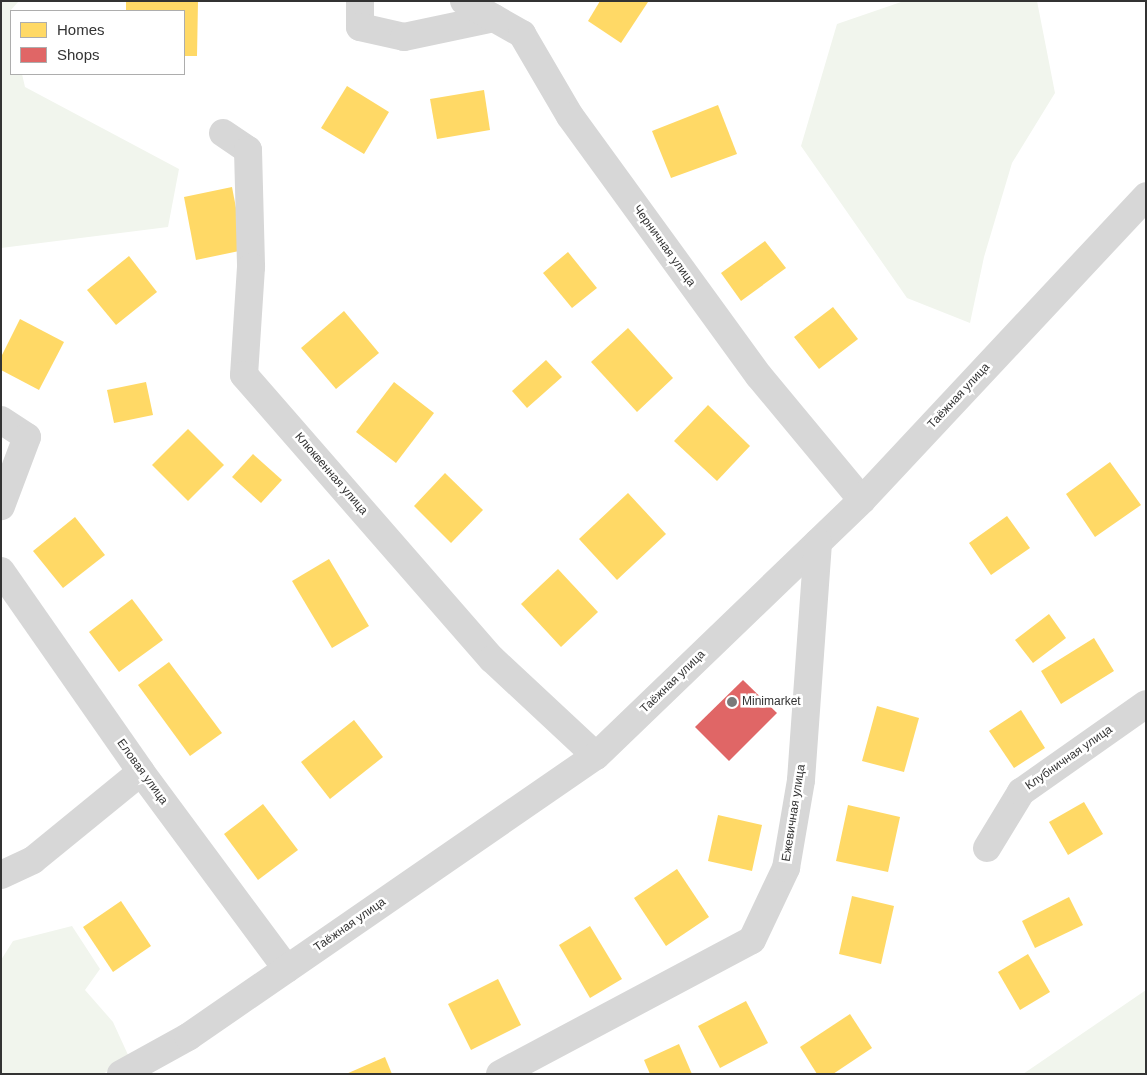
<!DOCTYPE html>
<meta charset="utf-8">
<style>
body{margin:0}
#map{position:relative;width:1147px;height:1075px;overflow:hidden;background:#fff;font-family:Arial,sans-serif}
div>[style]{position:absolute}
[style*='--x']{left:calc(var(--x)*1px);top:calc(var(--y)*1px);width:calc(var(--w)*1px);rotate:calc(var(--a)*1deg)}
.green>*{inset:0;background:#f1f5ed}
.homes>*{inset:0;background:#ffd966}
.shops>*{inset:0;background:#e06666}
.minor>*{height:28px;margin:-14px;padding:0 14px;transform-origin:14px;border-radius:14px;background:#d7d7d7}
.dots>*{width:14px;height:14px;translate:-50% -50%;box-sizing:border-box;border:2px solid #fff;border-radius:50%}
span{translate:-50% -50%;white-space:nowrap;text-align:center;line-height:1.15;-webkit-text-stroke:5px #fff;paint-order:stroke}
.street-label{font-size:12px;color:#333}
.poi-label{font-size:12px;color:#333}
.left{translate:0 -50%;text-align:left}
.frame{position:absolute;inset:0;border:2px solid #333;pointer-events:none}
.legend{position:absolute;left:10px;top:10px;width:175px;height:65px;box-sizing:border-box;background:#fff;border:1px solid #adadad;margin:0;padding:6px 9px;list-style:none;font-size:15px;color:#333}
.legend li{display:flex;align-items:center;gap:10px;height:25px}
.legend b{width:25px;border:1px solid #adadad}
</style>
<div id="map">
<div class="green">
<div style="clip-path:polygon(1px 1px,19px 1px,10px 11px,11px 74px,22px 74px,25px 87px,179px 169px,168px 227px,1px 248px)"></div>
<div style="clip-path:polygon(904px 1px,1037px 1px,1055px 93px,1012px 163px,984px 257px,970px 323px,907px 298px,801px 146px,837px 24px)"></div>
<div style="clip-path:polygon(72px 926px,100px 969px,85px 990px,113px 1022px,129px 1057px,103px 1074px,1px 1074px,1px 960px,13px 941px)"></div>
<div style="clip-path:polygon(1146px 990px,1146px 1074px,1023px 1074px)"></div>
</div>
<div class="homes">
<div style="clip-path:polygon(126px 1px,198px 1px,197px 56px,184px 56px,184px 11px,126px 11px)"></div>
<div style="clip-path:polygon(600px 1px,646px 1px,648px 2px,621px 43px,588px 21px)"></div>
<div style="clip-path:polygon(347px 86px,389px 112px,364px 154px,321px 128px)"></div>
<div style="clip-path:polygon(484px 90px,490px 130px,437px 139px,430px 99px)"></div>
<div style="clip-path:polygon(718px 105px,737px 154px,671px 178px,652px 131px)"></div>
<div style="clip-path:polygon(232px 187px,244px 250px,196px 260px,184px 197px)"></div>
<div style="clip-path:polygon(765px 241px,786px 268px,741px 301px,721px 273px)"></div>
<div style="clip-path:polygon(568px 252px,597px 288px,572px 308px,543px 273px)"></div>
<div style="clip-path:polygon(129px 256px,157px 292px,116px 325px,87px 290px)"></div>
<div style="clip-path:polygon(833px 307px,858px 339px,819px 369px,794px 337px)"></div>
<div style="clip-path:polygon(344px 311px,379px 353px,336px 389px,301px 348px)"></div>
<div style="clip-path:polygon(20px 319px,64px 342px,39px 390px,1px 370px,1px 357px)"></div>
<div style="clip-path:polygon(628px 328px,673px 378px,637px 412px,591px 362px)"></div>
<div style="clip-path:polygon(546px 360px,562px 377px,527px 408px,512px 391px)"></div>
<div style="clip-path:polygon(146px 382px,153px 415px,114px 423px,107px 390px)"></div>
<div style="clip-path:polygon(394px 382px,434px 413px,396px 463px,356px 432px)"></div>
<div style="clip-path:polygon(708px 405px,750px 446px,717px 481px,674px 441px)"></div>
<div style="clip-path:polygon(188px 429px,224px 465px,188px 501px,152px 465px)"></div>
<div style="clip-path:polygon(253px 454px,282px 480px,261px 503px,232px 477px)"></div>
<div style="clip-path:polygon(1110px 462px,1141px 505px,1095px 537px,1066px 494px)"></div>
<div style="clip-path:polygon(445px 473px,483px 510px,451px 543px,414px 506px)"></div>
<div style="clip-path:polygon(628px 493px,666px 534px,617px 580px,579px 539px)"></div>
<div style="clip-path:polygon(1007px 516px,1030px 548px,991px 575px,969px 543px)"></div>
<div style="clip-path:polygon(75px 517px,105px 555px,63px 588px,33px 551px)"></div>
<div style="clip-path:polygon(329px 559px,369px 626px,332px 648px,292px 581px)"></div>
<div style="clip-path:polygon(558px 569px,598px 612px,561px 647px,521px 604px)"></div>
<div style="clip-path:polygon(132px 599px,163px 640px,119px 672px,89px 632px)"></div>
<div style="clip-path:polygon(1049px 614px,1066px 638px,1033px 663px,1015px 640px)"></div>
<div style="clip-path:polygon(1094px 638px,1114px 671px,1061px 704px,1041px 671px)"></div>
<div style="clip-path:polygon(169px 662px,222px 733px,190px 756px,138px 685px)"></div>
<div style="clip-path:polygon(877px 706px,919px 718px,904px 772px,862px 761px)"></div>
<div style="clip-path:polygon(1021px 710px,1045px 748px,1014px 768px,989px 731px)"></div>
<div style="clip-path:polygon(354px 720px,383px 757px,330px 799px,301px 762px)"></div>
<div style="clip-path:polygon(1084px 802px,1103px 834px,1068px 855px,1049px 822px)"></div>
<div style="clip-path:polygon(263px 804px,298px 850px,258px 880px,224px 834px)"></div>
<div style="clip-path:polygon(848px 805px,900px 817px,888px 872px,836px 861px)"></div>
<div style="clip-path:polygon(718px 815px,762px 825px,752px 871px,708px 861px)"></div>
<div style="clip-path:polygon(677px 869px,709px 917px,666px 946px,634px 898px)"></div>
<div style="clip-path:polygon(852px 896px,894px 906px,881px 964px,839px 954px)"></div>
<div style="clip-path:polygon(1069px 897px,1083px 925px,1035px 948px,1022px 921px)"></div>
<div style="clip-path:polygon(121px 901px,151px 946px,113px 972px,83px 927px)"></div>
<div style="clip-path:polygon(590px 926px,622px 979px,590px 998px,559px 945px)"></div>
<div style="clip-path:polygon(1028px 954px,1050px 992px,1020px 1010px,998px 972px)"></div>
<div style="clip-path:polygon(498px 979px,521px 1025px,471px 1050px,448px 1004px)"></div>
<div style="clip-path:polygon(746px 1001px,768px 1043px,720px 1068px,698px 1026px)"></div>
<div style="clip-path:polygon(850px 1014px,872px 1048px,833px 1074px,817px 1074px,800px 1047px)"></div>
<div style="clip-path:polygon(679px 1044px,692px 1074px,650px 1074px,644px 1060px)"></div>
<div style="clip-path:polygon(385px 1057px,392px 1074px,346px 1074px)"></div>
</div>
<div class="shops">
<div style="clip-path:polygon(743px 680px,777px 713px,729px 761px,695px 727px)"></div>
</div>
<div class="minor">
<div style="--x:360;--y:1;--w:26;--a:90"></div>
<div style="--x:360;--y:27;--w:45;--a:12.8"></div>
<div style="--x:404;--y:37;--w:92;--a:-11.9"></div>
<div style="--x:464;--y:1;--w:67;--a:29.6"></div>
<div style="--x:522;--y:34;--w:95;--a:59.7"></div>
<div style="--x:570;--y:116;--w:321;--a:54"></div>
<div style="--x:759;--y:376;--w:161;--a:50.3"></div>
<div style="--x:223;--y:133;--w:30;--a:34"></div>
<div style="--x:248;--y:150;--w:117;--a:88.5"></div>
<div style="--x:251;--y:267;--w:108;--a:93.7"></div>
<div style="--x:244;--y:375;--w:377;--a:48.9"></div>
<div style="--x:492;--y:659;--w:142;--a:43"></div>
<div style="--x:1;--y:420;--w:31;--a:33"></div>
<div style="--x:27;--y:437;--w:74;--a:110.6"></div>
<div style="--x:1;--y:571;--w:245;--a:55.1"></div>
<div style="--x:141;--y:772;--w:245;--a:53.5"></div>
<div style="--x:987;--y:848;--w:66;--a:-58.7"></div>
<div style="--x:1021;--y:792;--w:153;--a:-35.1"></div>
<div style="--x:1;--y:875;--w:35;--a:-25"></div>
<div style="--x:33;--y:860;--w:139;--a:-39.2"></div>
<div style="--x:121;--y:1074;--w:77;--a:-28.9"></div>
<div style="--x:188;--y:1037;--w:495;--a:-34.6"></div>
<div style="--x:596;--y:756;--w:369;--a:-43.9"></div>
<div style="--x:862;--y:500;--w:416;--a:-46.9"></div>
<div style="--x:500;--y:1074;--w:285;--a:-28"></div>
<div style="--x:752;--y:940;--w:80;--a:-64.7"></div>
<div style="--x:786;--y:868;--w:89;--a:-80.3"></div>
<div style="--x:801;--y:780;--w:238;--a:-85.9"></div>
</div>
<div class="dots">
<div style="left:732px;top:702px;background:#7a7a7a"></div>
</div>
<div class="street-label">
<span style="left:664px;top:246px;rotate:54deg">Черничная улица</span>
<span style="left:959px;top:396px;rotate:-47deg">Таёжная улица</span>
<span style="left:331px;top:474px;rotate:49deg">Клюквенная улица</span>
<span style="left:673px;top:682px;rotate:-44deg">Таёжная улица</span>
<span style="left:1069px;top:758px;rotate:-35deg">Клубничная улица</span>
<span style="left:142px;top:772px;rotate:54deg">Еловая улица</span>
<span style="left:794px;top:813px;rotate:-81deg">Ежевичная улица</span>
<span style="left:350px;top:925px;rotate:-35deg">Таёжная улица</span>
</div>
<div class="poi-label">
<span class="left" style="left:742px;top:702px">Minimarket</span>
</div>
<div class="frame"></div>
<ul class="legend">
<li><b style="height:14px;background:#ffd966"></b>Homes</li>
<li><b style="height:14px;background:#e06666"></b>Shops</li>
</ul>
</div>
